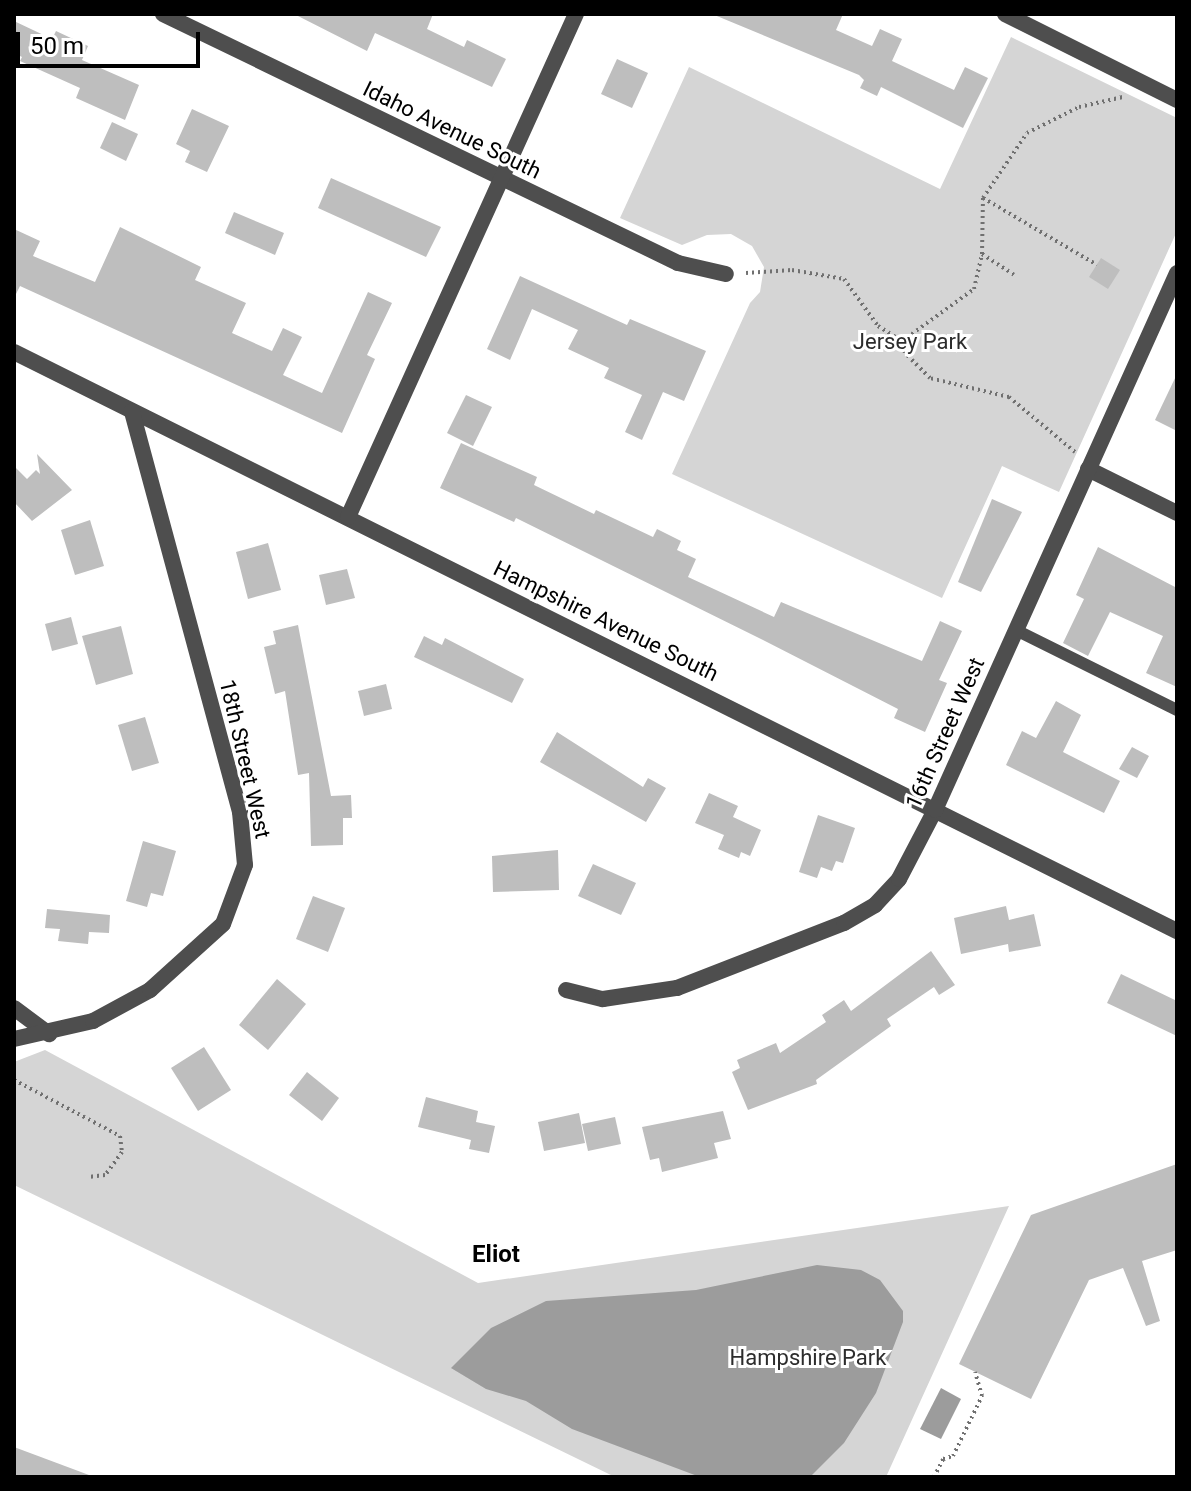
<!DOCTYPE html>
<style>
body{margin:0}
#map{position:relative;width:1191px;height:1491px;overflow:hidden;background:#fff;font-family:Roboto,sans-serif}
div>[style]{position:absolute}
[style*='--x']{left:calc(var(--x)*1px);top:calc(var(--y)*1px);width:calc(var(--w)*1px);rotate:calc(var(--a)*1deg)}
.green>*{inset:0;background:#d5d5d5}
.water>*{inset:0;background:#9c9c9c}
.building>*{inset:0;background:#bebebe}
.path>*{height:4px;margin-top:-2px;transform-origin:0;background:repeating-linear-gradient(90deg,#707070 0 2px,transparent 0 6px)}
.lane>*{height:12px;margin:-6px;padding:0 6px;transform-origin:6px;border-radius:6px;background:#4e4e4e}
.street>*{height:16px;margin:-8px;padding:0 8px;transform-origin:8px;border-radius:8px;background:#4e4e4e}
span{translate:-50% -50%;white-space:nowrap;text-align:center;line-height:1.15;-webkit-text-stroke:6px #fff;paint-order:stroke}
.street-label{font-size:22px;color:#000}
.park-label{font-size:22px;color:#2c2c2c}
.neighbourhood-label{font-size:24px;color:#000;font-weight:700}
.frame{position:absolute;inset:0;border:16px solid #000;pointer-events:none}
.scale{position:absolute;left:16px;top:32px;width:184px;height:36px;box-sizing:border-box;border:4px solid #000;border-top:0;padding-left:10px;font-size:24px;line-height:28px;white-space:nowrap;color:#000;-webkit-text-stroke:6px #fff;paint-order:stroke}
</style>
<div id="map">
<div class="green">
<div style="clip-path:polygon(1011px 37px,1177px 118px,1177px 231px,1059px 492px,1002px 466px,942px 598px,672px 474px,750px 303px,760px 292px,764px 267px,752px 246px,731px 234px,707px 235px,682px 245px,620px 218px,689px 67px,940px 189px)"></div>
<div style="clip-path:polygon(45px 1050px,478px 1283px,1009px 1206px,886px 1477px,615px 1477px,14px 1185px,14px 1062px)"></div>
</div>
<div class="water">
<div style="clip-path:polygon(817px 1265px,861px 1270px,880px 1280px,903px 1311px,903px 1322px,876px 1393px,844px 1443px,810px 1477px,700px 1477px,572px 1429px,526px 1401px,486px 1389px,451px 1368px,491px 1328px,546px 1301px,696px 1290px)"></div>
<div style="clip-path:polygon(941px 1388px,961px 1399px,941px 1439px,920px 1429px)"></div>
</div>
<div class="building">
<div style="clip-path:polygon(294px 14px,433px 14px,427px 29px,464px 47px,467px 40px,506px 59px,492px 87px,375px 33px,367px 51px)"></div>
<div style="clip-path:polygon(712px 14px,843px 14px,836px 30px,872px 46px,880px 29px,902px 39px,892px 61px,954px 90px,965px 67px,988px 78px,963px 128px,881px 87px,877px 96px,860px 88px,864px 80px,859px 75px)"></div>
<div style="clip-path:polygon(14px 21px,52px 39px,56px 31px,88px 46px,82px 60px,139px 85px,125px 120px,76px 98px,80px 88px,20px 61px,22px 57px,14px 53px)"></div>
<div style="clip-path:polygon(617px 59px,648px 73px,632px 108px,601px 94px)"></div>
<div style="clip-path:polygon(192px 109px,229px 126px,207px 172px,185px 162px,190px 151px,176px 144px)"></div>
<div style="clip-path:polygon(112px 122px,138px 134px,126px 161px,100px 148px)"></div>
<div style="clip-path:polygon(331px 178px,441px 227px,426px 257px,318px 208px)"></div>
<div style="clip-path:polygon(234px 212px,284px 233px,275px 255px,225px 233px)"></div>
<div style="clip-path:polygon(120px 227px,201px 267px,195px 280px,246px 303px,232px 333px,272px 351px,283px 328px,302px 337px,283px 375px,322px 393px,368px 292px,392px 303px,367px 355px,375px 359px,342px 433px,20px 286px,14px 298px,14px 229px,40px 241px,33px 256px,95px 282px)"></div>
<div style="clip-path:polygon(1101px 258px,1120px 270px,1108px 289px,1089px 277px)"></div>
<div style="clip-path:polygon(520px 276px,627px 325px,630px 319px,706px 351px,684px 401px,663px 392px,642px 440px,625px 432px,642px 395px,604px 378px,609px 368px,568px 349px,578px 330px,532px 309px,510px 360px,487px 349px)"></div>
<div style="clip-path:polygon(1177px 374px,1177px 431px,1155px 420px)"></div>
<div style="clip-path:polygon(466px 395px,492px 407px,473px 446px,447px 433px)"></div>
<div style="clip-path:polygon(461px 443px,537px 477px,534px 485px,594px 514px,596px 510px,653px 537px,657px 529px,681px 541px,677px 550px,696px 559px,688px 577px,774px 617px,781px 602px,922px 661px,940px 621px,962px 631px,939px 680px,947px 683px,925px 732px,894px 718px,898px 709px,763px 640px,516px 518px,514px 522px,440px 488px)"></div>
<div style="clip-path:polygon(37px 454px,72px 490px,32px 521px,14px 502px,14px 466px,27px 479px,36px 470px,40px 474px)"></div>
<div style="clip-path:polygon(992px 499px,1022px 512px,981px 592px,958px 582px)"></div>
<div style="clip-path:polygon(90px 520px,104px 566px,75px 575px,61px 530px)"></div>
<div style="clip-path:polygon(268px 543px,281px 590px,248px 599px,236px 552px)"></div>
<div style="clip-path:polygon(1098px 547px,1177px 588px,1177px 687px,1146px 673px,1163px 636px,1110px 612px,1088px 656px,1063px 643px,1084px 599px,1076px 595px)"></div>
<div style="clip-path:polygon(347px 569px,355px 598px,326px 605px,319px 575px)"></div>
<div style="clip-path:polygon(71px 617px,78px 644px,52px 651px,45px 624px)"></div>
<div style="clip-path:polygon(298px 625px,331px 796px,351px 795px,352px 818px,343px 818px,343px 845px,311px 846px,309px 773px,298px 775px,285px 691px,275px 694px,264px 647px,276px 644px,273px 631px)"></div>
<div style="clip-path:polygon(121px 626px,133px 674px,96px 685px,82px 636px)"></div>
<div style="clip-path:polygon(424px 636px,442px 645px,445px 638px,524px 679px,512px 703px,414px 657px)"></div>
<div style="clip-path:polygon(386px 684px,392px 709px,364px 716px,358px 691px)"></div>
<div style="clip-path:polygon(1056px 701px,1081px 715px,1063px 752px,1120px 781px,1104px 813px,1006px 765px,1022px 731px,1036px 738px)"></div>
<div style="clip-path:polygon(145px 717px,159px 763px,132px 771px,118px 725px)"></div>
<div style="clip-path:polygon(557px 732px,643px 787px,648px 778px,666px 788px,646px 822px,540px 762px)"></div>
<div style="clip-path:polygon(1132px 747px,1149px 756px,1137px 778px,1119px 769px)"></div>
<div style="clip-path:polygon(709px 793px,738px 806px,733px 817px,761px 830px,750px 856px,741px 852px,739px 858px,718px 849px,724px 835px,695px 823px)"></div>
<div style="clip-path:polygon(818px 815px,855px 828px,843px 863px,836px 861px,832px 871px,821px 867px,817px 878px,799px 872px)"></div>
<div style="clip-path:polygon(143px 841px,176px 851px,163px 896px,151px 893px,147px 907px,126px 901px)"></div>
<div style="clip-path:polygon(558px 850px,559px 890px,493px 892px,492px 856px)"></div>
<div style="clip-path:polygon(593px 864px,636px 883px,621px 915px,578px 896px)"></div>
<div style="clip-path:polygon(313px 896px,345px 908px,328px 952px,296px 939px)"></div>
<div style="clip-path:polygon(1006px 906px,1009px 920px,1034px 914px,1041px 946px,1009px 952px,1008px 944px,961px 954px,954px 918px)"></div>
<div style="clip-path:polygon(47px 909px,110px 915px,109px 933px,89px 932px,88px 944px,58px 941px,60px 929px,45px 928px)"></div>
<div style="clip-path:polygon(931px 951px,955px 985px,939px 995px,934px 987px,887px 1019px,891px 1026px,816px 1080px,817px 1084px,748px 1110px,732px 1072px,740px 1068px,737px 1060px,776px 1043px,780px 1053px,826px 1022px,822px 1015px,844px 1000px,851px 1011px)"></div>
<div style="clip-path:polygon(1121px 974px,1177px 1001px,1177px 1036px,1107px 1003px)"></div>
<div style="clip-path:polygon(277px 979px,306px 1004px,268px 1050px,239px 1025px)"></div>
<div style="clip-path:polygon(204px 1047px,231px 1090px,198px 1111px,171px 1068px)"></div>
<div style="clip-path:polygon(307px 1072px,339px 1098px,322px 1121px,289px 1095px)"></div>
<div style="clip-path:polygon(426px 1097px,478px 1111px,476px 1122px,495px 1126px,489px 1153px,469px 1149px,471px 1140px,418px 1127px)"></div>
<div style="clip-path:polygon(723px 1111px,731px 1139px,714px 1143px,718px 1158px,662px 1172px,659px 1158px,650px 1160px,642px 1127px)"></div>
<div style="clip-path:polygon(579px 1113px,585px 1143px,544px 1151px,538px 1122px)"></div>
<div style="clip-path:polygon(615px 1117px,621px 1144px,588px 1151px,582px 1124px)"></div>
<div style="clip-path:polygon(1177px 1164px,1177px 1250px,1142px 1261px,1160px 1321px,1146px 1326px,1123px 1268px,1089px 1280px,1031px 1399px,959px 1364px,1031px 1215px)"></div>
<div style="clip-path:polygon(14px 1447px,89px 1475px,89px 1477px,14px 1477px)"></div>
</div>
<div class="path">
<div style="--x:983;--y:198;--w:132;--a:30.4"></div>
<div style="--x:982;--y:254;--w:38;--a:33"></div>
<div style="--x:746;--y:273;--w:46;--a:-3.7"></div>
<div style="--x:792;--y:270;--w:53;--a:9.8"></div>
<div style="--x:844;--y:279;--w:58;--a:54.1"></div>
<div style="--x:878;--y:326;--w:28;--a:32"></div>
<div style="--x:1075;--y:452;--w:86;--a:-140.2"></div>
<div style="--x:1009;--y:397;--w:81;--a:-166.5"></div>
<div style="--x:930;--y:378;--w:35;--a:-135"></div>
<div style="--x:905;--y:353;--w:12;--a:-104"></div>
<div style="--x:902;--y:341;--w:89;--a:-35.8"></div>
<div style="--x:974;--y:289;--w:36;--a:-77"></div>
<div style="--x:982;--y:254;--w:56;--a:-89"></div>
<div style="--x:983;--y:198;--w:78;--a:-55.9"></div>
<div style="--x:1027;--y:133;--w:58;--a:-26.6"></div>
<div style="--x:1079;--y:107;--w:45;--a:-12.8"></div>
<div style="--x:14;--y:1080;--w:120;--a:27.8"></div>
<div style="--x:120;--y:1136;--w:16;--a:83"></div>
<div style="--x:122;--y:1152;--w:29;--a:126"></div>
<div style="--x:105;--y:1175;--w:17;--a:173"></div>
<div style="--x:934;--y:1477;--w:20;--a:-63"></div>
<div style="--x:943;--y:1459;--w:10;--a:-17"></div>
<div style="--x:953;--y:1456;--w:67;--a:-64.2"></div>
<div style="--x:982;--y:1396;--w:25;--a:-106"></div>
</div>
<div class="lane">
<div style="--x:1016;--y:630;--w:180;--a:26.4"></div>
</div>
<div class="street">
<div style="--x:163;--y:14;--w:572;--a:25.8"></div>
<div style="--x:678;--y:263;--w:49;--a:12.9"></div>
<div style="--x:1005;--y:14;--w:192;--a:26.6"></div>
<div style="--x:14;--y:352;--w:1299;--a:26.47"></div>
<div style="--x:1088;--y:469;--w:99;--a:26.3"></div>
<div style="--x:348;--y:517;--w:552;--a:-65.62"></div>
<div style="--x:566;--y:990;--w:38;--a:14"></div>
<div style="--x:603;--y:999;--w:75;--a:-8.5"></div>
<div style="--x:677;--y:988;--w:179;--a:-21.3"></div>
<div style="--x:844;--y:923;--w:36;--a:-30"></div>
<div style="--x:875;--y:905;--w:35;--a:-47"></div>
<div style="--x:899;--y:879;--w:78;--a:-62.4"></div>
<div style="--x:935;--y:810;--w:589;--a:-65.74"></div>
<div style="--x:14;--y:1008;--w:44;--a:36.6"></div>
<div style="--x:14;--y:1039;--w:81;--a:-12.8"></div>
<div style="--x:93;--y:1021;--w:65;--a:-28.5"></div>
<div style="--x:150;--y:990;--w:98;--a:-42.1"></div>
<div style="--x:223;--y:924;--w:63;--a:-69.6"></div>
<div style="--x:245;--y:865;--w:53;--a:-95.4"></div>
<div style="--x:240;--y:812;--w:415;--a:-105.1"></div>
</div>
<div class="street-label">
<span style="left:452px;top:130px;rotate:26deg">Idaho Avenue South</span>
<span style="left:606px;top:621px;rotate:26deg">Hampshire Avenue South</span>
<span style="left:945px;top:733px;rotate:-66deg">16th Street West</span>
<span style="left:245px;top:759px;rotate:77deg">18th Street West</span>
</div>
<div class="park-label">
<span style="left:910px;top:342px">Jersey Park</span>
<span style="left:808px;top:1358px">Hampshire Park</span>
</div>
<div class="neighbourhood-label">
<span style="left:496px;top:1255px">Eliot</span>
</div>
<div class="frame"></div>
<div class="scale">50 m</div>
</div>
